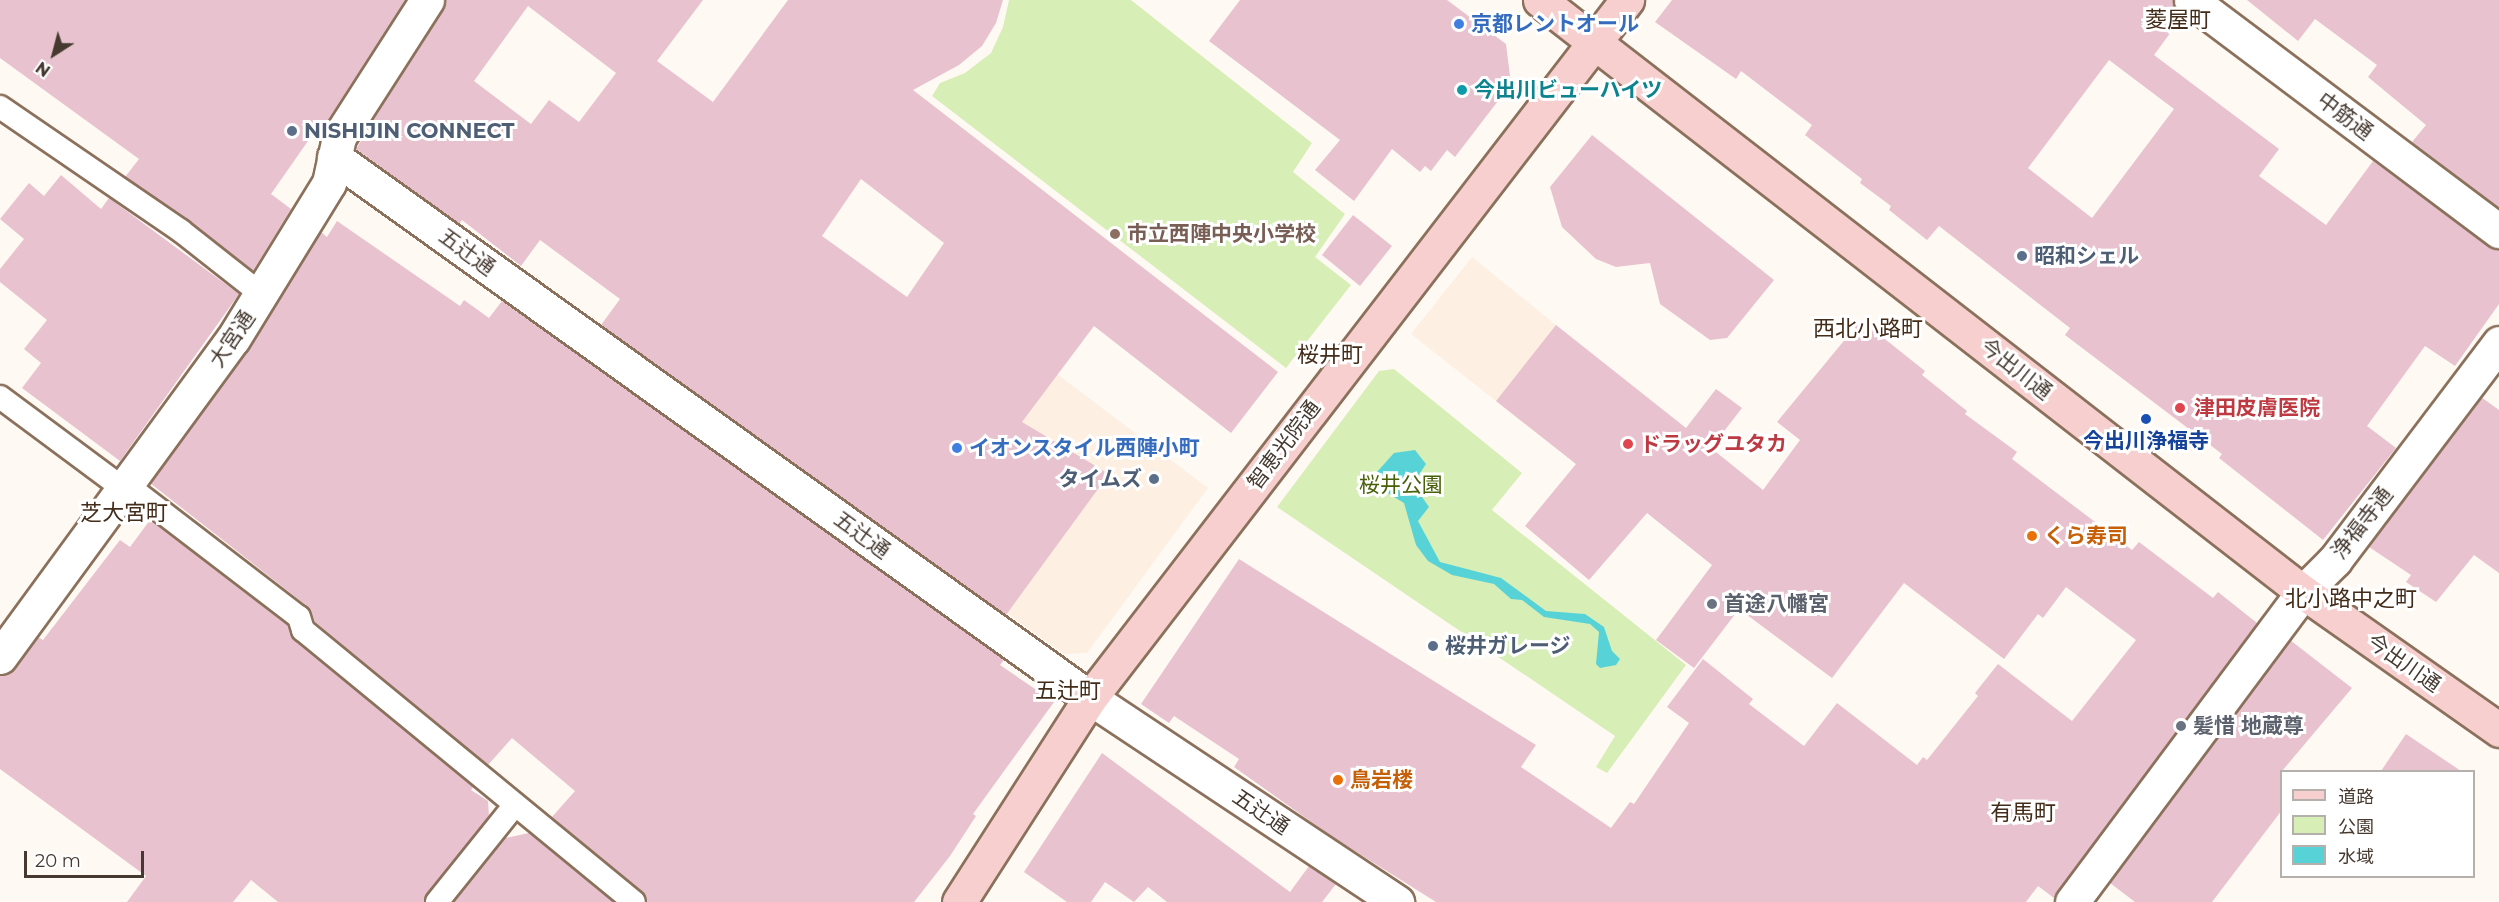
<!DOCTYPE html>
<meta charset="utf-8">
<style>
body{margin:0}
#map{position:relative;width:2499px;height:902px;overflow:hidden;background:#fff9f4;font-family:Montserrat,"Noto Sans JP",sans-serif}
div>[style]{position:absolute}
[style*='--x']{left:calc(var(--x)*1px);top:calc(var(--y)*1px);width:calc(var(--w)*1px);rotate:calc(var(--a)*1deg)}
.built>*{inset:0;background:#feefe3}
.green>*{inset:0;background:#d8eeb7}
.water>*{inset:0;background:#57d3d8}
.building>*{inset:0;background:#e8c3cf}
.roads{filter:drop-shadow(2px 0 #8b715c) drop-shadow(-2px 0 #8b715c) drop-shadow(0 2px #8b715c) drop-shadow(0 -2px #8b715c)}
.lane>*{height:22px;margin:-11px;padding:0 11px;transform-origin:11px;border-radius:11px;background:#fff}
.street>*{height:33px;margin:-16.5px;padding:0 16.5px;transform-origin:16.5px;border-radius:16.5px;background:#fff}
.secondary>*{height:33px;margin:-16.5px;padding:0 16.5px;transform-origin:16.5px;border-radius:16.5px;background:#f7cfce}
.dots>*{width:16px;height:16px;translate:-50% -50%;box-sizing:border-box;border:3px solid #fff;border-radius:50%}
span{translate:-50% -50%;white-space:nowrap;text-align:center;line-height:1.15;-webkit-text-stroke:6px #fff;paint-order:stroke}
.shop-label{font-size:21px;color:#366cbe;font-weight:700}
.left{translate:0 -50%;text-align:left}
.culture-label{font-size:21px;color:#0d838f;font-weight:700}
.street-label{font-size:21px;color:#453930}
.service-label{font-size:21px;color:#4e5e75;font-weight:700}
.right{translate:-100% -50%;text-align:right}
.education-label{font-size:21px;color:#785e54;font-weight:700}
.health-label{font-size:21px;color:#be3a42;font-weight:700}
.transit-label{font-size:21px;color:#164399;font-weight:700}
.park-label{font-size:21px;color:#486109}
.food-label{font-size:21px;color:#c56008;font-weight:700}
.worship-label{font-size:21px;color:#5b616d;font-weight:700}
.neighbourhood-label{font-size:22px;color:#432c19}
.legend{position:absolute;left:2280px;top:770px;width:195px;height:108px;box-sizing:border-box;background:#fff;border:2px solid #b5b0ac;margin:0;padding:8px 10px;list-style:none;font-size:18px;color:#453930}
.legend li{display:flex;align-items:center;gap:12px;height:30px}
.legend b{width:30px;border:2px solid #b5b0ac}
.north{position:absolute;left:24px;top:24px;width:60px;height:60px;-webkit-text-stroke:4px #fff;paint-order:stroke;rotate:216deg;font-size:16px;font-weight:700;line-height:24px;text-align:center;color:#453930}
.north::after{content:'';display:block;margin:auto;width:21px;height:27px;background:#453930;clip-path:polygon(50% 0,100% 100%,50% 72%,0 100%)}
.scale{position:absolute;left:24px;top:851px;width:120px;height:27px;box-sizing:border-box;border:3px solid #453930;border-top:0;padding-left:8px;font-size:18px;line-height:21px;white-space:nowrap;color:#453930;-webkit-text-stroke:4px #fff;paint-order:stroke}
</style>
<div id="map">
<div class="built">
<div style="clip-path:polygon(1472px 257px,1556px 325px,1808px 526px,1614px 487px,1610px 491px,1411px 334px)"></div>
<div style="clip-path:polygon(955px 297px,1208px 488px,1087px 653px,1064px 654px,824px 483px)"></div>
</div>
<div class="green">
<div style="clip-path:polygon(1009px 0,1131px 0,1312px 143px,1293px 172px,1345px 214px,1315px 257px,1351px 285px,1286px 368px,932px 96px,940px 83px,965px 73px,991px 53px,1003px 27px)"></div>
<div style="clip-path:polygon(1394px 369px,1522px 473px,1492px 510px,1686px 665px,1607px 773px,1596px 767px,1615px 736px,1277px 507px,1379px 371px)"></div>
</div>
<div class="water">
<div style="clip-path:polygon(1415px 450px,1426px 464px,1413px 484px,1429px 507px,1418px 521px,1440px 562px,1501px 578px,1546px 611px,1585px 614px,1604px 627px,1612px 651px,1620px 659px,1616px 665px,1600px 668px,1596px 664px,1599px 632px,1590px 624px,1544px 617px,1522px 600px,1511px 599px,1494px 584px,1452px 575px,1428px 561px,1416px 545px,1404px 503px,1389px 494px,1376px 473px,1394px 453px)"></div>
</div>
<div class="building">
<div style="clip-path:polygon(0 0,405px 0,321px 131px,317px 128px,271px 194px,291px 209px,253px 271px,125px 177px,139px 159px,0 58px)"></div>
<div style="clip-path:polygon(evenodd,446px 0,703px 0,657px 61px,713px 102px,788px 0,1003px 0,996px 23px,982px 46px,959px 65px,913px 90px,1278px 372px,1231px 433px,1094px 326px,1022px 422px,1109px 474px,1006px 615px,601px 325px,620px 299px,540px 240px,521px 266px,462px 220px,459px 224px,356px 149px,446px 0,528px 6px,616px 73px,579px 122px,549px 100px,531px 124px,474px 81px,528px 6px,446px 0,861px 179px,944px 243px,907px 297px,822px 236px,861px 179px)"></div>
<div style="clip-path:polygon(1240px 0,1447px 0,1506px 44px,1511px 84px,1455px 157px,1447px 150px,1431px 171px,1425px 166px,1420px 172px,1392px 149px,1354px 201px,1315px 170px,1340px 140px,1209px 41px)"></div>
<div style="clip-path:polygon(evenodd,1672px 0,2173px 0,2182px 17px,2154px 55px,2279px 149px,2259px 176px,2326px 225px,2373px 161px,2488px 246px,2499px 249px,2499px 304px,2455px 366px,2425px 346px,2367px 426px,2396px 448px,2323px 540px,2219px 458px,2222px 454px,2065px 335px,2070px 328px,1939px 226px,1927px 240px,1889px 210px,1891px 206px,1860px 183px,1862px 179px,1805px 135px,1812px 125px,1741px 71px,1736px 79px,1655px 22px,1672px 0,2109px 60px,2174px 109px,2092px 218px,2028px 168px,2109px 60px)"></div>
<div style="clip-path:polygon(2247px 0,2499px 0,2499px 208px,2412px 142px,2426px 125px,2368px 77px,2377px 65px,2315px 19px,2298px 41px)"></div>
<div style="clip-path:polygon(1592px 135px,1774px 280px,1727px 338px,1710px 340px,1660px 304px,1650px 263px,1616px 267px,1596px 259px,1562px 227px,1550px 187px)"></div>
<div style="clip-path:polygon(61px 175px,101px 209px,109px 198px,239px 294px,120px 461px,22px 388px,41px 363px,24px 349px,47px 320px,0 282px,0 269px,24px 239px,0 219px,29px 183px,44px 196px)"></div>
<div style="clip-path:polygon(1353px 215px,1392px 246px,1360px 286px,1322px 255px)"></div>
<div style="clip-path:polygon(337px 221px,460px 306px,464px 300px,489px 318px,502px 301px,984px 645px,1004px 660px,1000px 665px,1054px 702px,973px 814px,976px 816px,950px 856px,914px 902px,647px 902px,643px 892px,552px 817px,575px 791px,512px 738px,488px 765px,315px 622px,307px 606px,150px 483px,248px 350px,321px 232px,327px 237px)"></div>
<div style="clip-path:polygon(1861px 320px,1925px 371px,1922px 375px,1967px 411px,1965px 414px,2017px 452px,2012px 459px,2132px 550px,2139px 542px,2213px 598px,2218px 592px,2257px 623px,2054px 898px,2038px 886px,2026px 902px,1436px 902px,1331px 836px,1234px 767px,1239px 759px,1174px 716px,1169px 723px,1141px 704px,1239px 559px,1536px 745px,1521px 767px,1611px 828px,1630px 802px,1634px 804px,1689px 723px,1667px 707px,1703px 659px,1753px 699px,1749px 704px,1804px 746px,1837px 703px,1917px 765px,1923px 757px,1927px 760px,1978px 696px,1975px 693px,1998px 664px,2072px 721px,2136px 640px,2066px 587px,2043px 618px,2038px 614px,2004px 659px,1904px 583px,1832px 678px,1739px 609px,1694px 668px,1656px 640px,1712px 565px,1647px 513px,1589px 580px,1525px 526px,1576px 464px,1496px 401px,1556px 325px,1686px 428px,1716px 389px,1742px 408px,1711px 448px,1763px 490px,1800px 440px,1777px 422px)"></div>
<div style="clip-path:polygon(2481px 397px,2499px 410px,2499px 573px,2474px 555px,2436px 602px,2406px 582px,2411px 575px,2369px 547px)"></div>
<div style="clip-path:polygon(150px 520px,287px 625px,294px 640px,473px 787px,471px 790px,488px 801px,489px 816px,424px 902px,278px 902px,251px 880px,233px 902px,127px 902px,146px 876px,0 769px,0 675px,15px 669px,38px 637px,43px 640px,120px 540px,130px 547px)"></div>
<div style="clip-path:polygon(2290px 640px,2352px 688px,2282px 771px,2282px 810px,2212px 902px,2135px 902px,2110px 883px)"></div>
<div style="clip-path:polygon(2406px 734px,2461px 771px,2381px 771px)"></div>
<div style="clip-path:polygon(1102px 753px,1290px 892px,1309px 866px,1336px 884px,1322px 902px,1167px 902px,1148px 887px,1134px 902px,1105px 882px,1091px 902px,1067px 902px,1024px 872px)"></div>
<div style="clip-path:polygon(529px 833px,613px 902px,454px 902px,505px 838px)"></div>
</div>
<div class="roads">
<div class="lane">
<div style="--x:0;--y:107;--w:219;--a:34.4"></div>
<div style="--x:181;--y:231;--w:102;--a:38.2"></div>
<div style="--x:0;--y:397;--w:156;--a:36.6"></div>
<div style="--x:128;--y:486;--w:215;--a:37.5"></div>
<div style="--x:299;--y:617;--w:14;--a:73"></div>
<div style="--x:303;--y:630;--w:428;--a:39.4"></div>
<div style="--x:437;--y:902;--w:123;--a:-51.3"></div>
</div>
<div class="street">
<div style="--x:2191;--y:0;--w:385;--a:36.9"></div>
<div style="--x:334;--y:157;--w:930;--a:35.59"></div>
<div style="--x:1090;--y:698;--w:369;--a:33.6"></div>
<div style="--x:0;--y:657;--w:394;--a:-53.8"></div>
<div style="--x:233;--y:339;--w:183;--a:-58.4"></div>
<div style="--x:329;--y:183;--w:47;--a:-77.7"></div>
<div style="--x:339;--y:137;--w:163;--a:-57.3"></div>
<div style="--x:2072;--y:902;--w:387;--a:-53.3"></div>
<div style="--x:2303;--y:592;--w:45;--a:-45"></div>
<div style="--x:2335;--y:560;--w:272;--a:-52.9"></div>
</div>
<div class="secondary">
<div style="--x:1540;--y:0;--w:966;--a:37.81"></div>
<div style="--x:2303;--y:592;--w:240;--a:35.1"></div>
<div style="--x:959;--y:902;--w:242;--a:-57.3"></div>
<div style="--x:1090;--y:698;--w:881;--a:-52.43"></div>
</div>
</div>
<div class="dots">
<div style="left:1459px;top:24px;background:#3f7fe0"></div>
<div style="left:1462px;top:90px;background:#0f9aa8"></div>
<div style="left:292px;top:131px;background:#5c6f8a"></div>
<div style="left:1115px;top:234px;background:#8d6e63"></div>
<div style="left:2022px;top:256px;background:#5c6f8a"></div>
<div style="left:2180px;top:408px;background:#e0444e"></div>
<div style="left:2146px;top:419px;background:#1a4fb4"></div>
<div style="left:1628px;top:444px;background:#e0444e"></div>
<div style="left:957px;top:448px;background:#3f7fe0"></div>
<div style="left:1154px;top:479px;background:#5c6f8a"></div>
<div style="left:2032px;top:536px;background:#e8710a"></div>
<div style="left:1712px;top:604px;background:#6b7280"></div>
<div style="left:1433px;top:646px;background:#5c6f8a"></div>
<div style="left:2181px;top:726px;background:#6b7280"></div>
<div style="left:1338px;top:780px;background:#e8710a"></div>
</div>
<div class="shop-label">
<span class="left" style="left:1471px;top:24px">京都レントオール</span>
<span class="left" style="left:969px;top:448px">イオンスタイル西陣小町</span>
</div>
<div class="culture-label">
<span class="left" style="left:1474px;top:90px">今出川ビューハイツ</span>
</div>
<div class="street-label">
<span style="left:2345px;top:116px;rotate:37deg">中筋通</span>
<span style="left:467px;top:252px;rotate:36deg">五辻通</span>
<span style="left:232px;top:339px;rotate:-56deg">大宮通</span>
<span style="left:2016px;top:369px;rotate:38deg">今出川通</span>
<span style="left:1284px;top:445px;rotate:-53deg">智恵光院通</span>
<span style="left:2362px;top:523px;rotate:-52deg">浄福寺通</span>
<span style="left:862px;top:535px;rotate:36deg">五辻通</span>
<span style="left:2404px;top:663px;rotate:35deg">今出川通</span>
<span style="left:1261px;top:812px;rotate:34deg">五辻通</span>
</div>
<div class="service-label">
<span class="left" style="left:304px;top:131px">NISHIJIN CONNECT</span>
<span class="left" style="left:2034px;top:256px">昭和シェル</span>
<span class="right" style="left:1142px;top:479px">タイムズ</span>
<span class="left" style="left:1445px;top:646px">桜井ガレージ</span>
</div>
<div class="education-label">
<span class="left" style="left:1127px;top:234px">市立西陣中央小学校</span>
</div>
<div class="health-label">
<span class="left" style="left:2194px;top:408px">津田皮膚医院</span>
<span class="left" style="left:1640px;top:444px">ドラッグユタカ</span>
</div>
<div class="transit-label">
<span style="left:2146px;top:441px">今出川浄福寺</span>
</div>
<div class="park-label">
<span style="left:1401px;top:485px">桜井公園</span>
</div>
<div class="food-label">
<span class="left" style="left:2044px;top:536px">くら寿司</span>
<span class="left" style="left:1350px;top:780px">鳥岩楼</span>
</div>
<div class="worship-label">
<span class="left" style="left:1724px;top:604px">首途八幡宮</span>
<span class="left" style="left:2193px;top:726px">髪惜 地蔵尊</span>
</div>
<div class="neighbourhood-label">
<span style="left:2178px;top:20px">菱屋町</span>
<span style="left:1868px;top:329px">西北小路町</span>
<span style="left:1330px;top:355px">桜井町</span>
<span style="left:124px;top:513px">芝大宮町</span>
<span style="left:2351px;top:599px">北小路中之町</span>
<span style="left:1068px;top:691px">五辻町</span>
<span style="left:2023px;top:813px">有馬町</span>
</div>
<ul class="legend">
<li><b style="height:8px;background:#f7cfce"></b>道路</li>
<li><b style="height:16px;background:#d8eeb7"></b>公園</li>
<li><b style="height:16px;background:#57d3d8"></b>水域</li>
</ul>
<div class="north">N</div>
<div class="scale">20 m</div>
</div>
